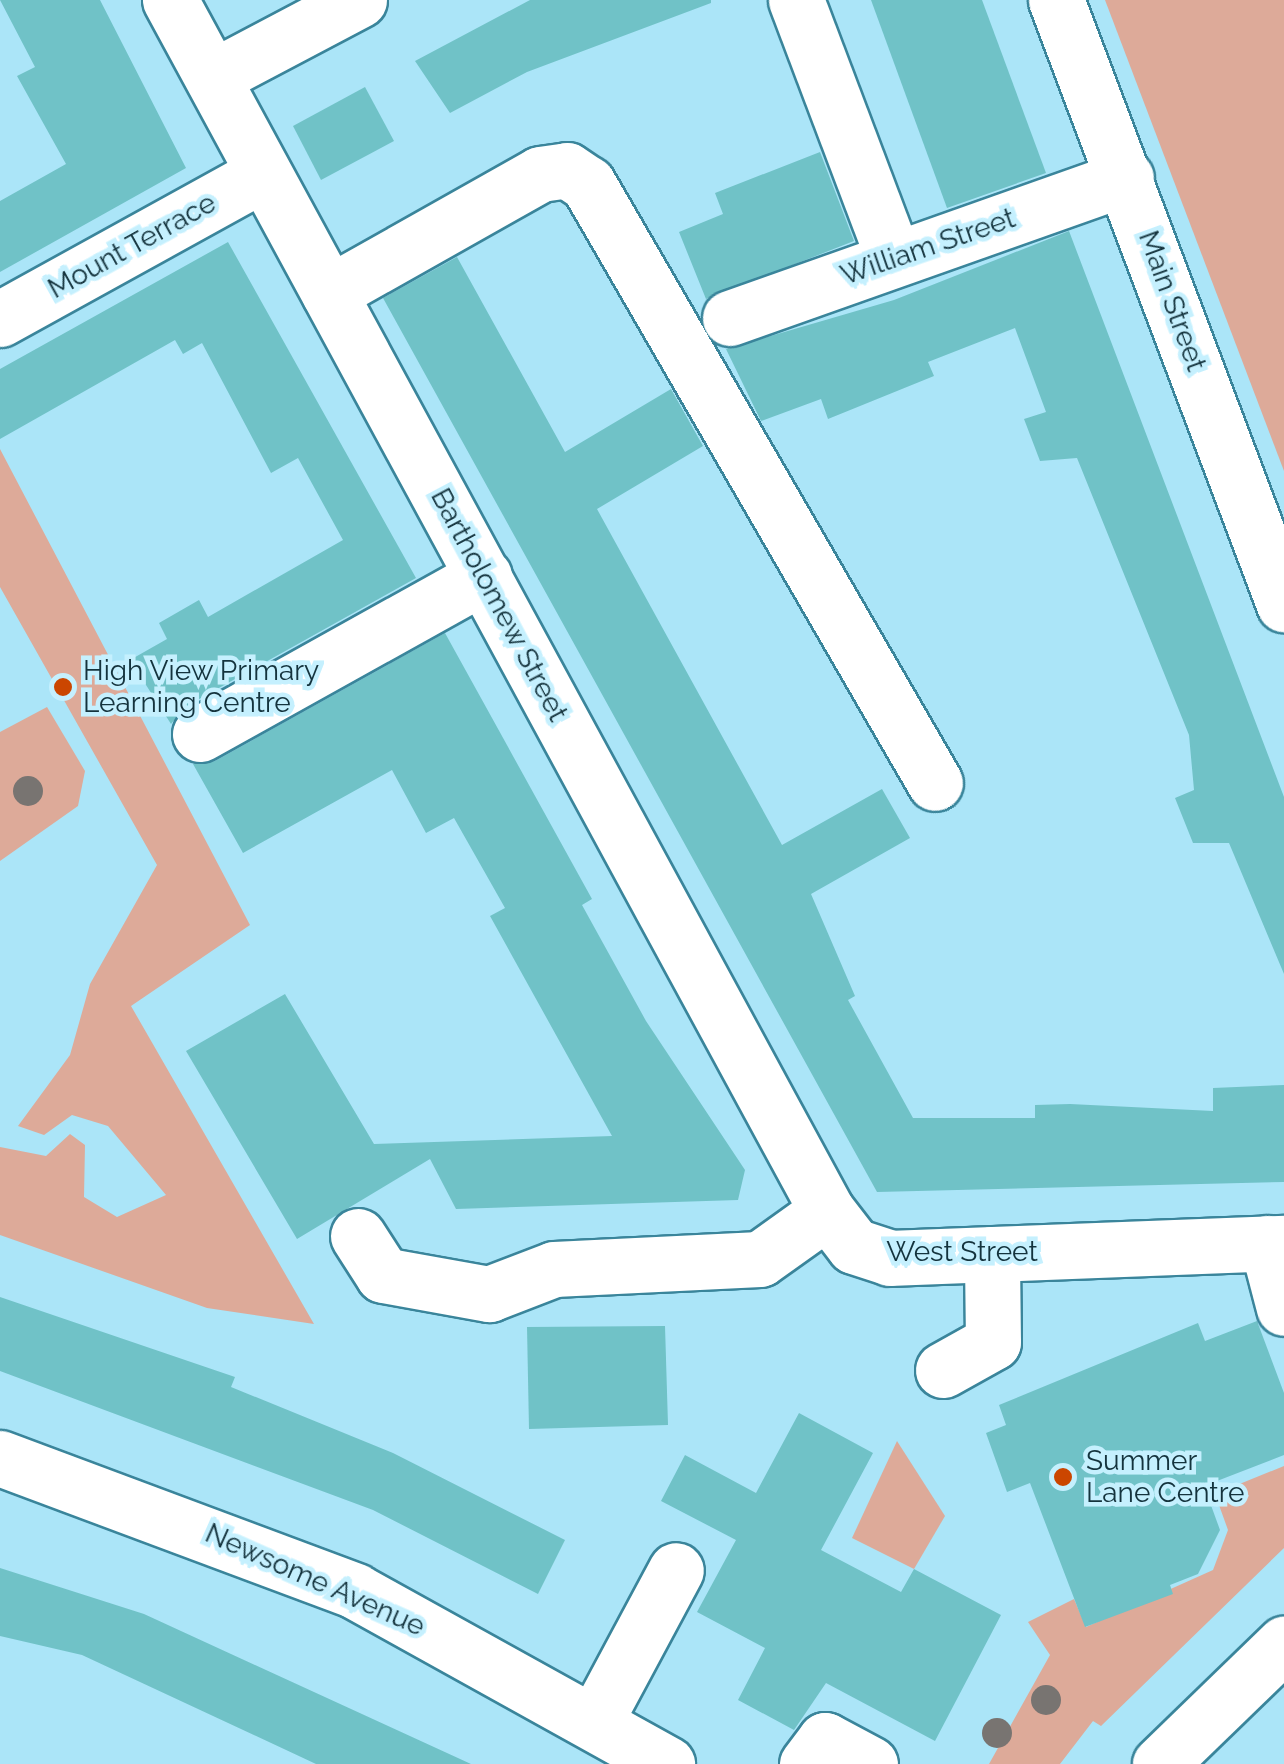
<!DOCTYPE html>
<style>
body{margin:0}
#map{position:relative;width:1284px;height:1764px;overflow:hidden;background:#abe5f8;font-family:Raleway,sans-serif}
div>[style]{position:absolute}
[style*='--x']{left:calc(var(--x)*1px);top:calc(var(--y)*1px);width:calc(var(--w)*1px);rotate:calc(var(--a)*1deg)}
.green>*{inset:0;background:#da9}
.building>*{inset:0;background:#70c2c7}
.roads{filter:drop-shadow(2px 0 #3a859b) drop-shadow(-2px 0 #3a859b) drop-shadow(0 2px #3a859b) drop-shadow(0 -2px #3a859b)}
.minor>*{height:55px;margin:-27.5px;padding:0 27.5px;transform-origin:27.5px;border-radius:27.5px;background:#fff}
.trees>*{width:30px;height:30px;margin:-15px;border-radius:50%;background:#787471}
.dots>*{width:28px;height:28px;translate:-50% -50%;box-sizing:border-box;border:5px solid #c5f0fe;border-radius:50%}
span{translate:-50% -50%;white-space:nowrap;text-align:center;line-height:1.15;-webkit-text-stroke:9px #c5f0fe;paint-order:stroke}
.street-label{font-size:28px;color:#14333d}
.poi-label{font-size:28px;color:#14333d}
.left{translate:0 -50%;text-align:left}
</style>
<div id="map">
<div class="green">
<div style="clip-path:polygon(1105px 0,1284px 0,1284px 471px)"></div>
<div style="clip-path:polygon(0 449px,250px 925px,131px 1006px,314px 1324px,207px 1308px,0 1235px,0 1147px,46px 1156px,70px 1134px,85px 1145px,84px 1197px,117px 1217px,166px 1195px,108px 1126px,72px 1115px,44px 1135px,18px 1126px,70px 1055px,90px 984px,157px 865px,0 587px)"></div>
<div style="clip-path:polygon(47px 707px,85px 771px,78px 806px,0 861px,0 732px)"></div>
<div style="clip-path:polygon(897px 1441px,945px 1516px,914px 1569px,852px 1538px)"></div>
<div style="clip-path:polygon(1284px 1466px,1284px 1548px,1101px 1726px,1093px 1721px,1060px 1764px,989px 1764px,1050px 1655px,1028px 1622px,1074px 1599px,1086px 1627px,1213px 1570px,1228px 1530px,1215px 1494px)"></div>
</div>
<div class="building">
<div style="clip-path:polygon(0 0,100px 0,186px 168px,0 272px,0 201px,66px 164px,17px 76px,35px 67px)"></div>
<div style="clip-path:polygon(530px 0,711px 0,711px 3px,527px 72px,450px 113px,415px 61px)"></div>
<div style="clip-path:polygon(871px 0,982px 0,1046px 173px,947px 208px)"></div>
<div style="clip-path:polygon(365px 87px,394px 141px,321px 180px,293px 126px)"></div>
<div style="clip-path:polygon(820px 152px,854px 241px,706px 299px,679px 232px,723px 214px,715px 193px)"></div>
<div style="clip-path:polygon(1069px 231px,1284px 797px,1284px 974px,1229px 843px,1193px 843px,1175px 798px,1194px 790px,1189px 735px,1077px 458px,1040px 461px,1024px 419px,1046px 412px,1015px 328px,928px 362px,934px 376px,828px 419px,821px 399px,761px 421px,726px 349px,894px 300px)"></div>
<div style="clip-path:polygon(228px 242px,416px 578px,185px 707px,171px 724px,130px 660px,167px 639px,159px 623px,199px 600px,208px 617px,343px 540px,298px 458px,271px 473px,202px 343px,183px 354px,175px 340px,0 439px,0 369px)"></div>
<div style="clip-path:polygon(457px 257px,565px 452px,671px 389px,703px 446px,597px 509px,782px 845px,882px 789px,910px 838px,811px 894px,855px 996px,848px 1000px,913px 1118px,1035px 1118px,1035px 1105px,1070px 1104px,1213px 1111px,1213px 1088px,1284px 1085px,1284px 1182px,877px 1192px,383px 298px)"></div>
<div style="clip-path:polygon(445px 633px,592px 899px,582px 905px,646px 1021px,745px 1170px,738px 1200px,456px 1209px,430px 1159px,297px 1239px,186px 1051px,285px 994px,374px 1144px,612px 1136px,490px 916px,505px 908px,454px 818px,426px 833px,392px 770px,243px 853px,193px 764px,215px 761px)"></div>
<div style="clip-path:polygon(0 1297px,235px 1377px,231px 1387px,393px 1453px,565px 1540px,538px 1594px,373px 1510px,0 1371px)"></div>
<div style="clip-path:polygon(1257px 1321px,1284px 1393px,1284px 1455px,1204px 1486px,1220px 1530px,1198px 1574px,1170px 1585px,1173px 1594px,1085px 1627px,1030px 1483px,1007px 1492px,986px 1433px,1006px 1425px,999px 1405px,1198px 1323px,1205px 1341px)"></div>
<div style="clip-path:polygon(665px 1326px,668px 1425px,529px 1429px,527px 1327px)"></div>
<div style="clip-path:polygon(799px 1413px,873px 1453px,821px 1550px,901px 1592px,914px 1569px,1001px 1615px,935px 1741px,826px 1683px,794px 1730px,738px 1700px,765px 1648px,697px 1612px,736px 1540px,661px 1501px,685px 1455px,756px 1493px)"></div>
<div style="clip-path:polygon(0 1568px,144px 1614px,471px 1764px,316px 1764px,82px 1655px,0 1636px)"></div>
</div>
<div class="roads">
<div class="minor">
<div style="--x:170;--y:0;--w:1378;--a:61.52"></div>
<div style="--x:796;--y:0;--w:277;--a:69.3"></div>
<div style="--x:1056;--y:0;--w:646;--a:69.32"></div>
<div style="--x:213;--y:77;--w:165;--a:-27.8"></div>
<div style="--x:329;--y:293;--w:242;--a:-29.4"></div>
<div style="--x:540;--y:174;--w:27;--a:-8"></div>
<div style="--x:567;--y:170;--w:25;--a:34"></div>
<div style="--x:588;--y:184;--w:692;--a:59.92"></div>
<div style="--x:730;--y:318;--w:420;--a:-19.5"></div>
<div style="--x:0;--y:319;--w:300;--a:-28.9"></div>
<div style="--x:200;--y:734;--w:325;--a:-29.1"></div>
<div style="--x:358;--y:1236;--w:46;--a:57.3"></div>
<div style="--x:383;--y:1275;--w:108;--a:10.2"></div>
<div style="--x:489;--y:1294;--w:70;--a:-21"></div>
<div style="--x:554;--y:1269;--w:206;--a:-2.8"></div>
<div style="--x:760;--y:1259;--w:82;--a:-35.6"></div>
<div style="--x:827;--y:1211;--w:44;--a:52.4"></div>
<div style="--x:854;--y:1246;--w:38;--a:18"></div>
<div style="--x:890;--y:1258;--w:394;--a:-2.2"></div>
<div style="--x:1267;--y:1243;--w:67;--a:75.3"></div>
<div style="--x:943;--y:1370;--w:57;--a:-29.2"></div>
<div style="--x:993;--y:1342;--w:88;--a:-90.7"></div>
<div style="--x:0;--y:1458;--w:379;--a:20.5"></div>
<div style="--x:355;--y:1591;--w:357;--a:29"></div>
<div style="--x:595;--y:1721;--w:171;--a:-61.8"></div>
<div style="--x:807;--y:1764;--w:30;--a:-53"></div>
<div style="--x:825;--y:1740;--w:51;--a:28.1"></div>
<div style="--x:1160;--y:1764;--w:173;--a:-44.1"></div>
</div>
</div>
<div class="trees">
<div style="left:28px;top:791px"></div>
<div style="left:1046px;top:1700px"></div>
<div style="left:997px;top:1733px"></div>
</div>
<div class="dots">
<div style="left:63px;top:687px;background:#cb4600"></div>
<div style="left:1063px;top:1477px;background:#cb4600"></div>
</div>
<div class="street-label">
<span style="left:132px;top:246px;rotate:-29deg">Mount Terrace</span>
<span style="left:928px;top:247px;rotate:-19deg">William Street</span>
<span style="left:1172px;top:301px;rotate:70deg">Main Street</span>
<span style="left:499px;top:605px;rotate:62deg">Bartholomew Street</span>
<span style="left:962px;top:1252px">West Street</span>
<span style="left:315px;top:1580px;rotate:24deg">Newsome Avenue</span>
</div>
<div class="poi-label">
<span class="left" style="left:83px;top:687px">High View Primary<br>Learning Centre</span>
<span class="left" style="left:1086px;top:1477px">Summer<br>Lane Centre</span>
</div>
</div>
